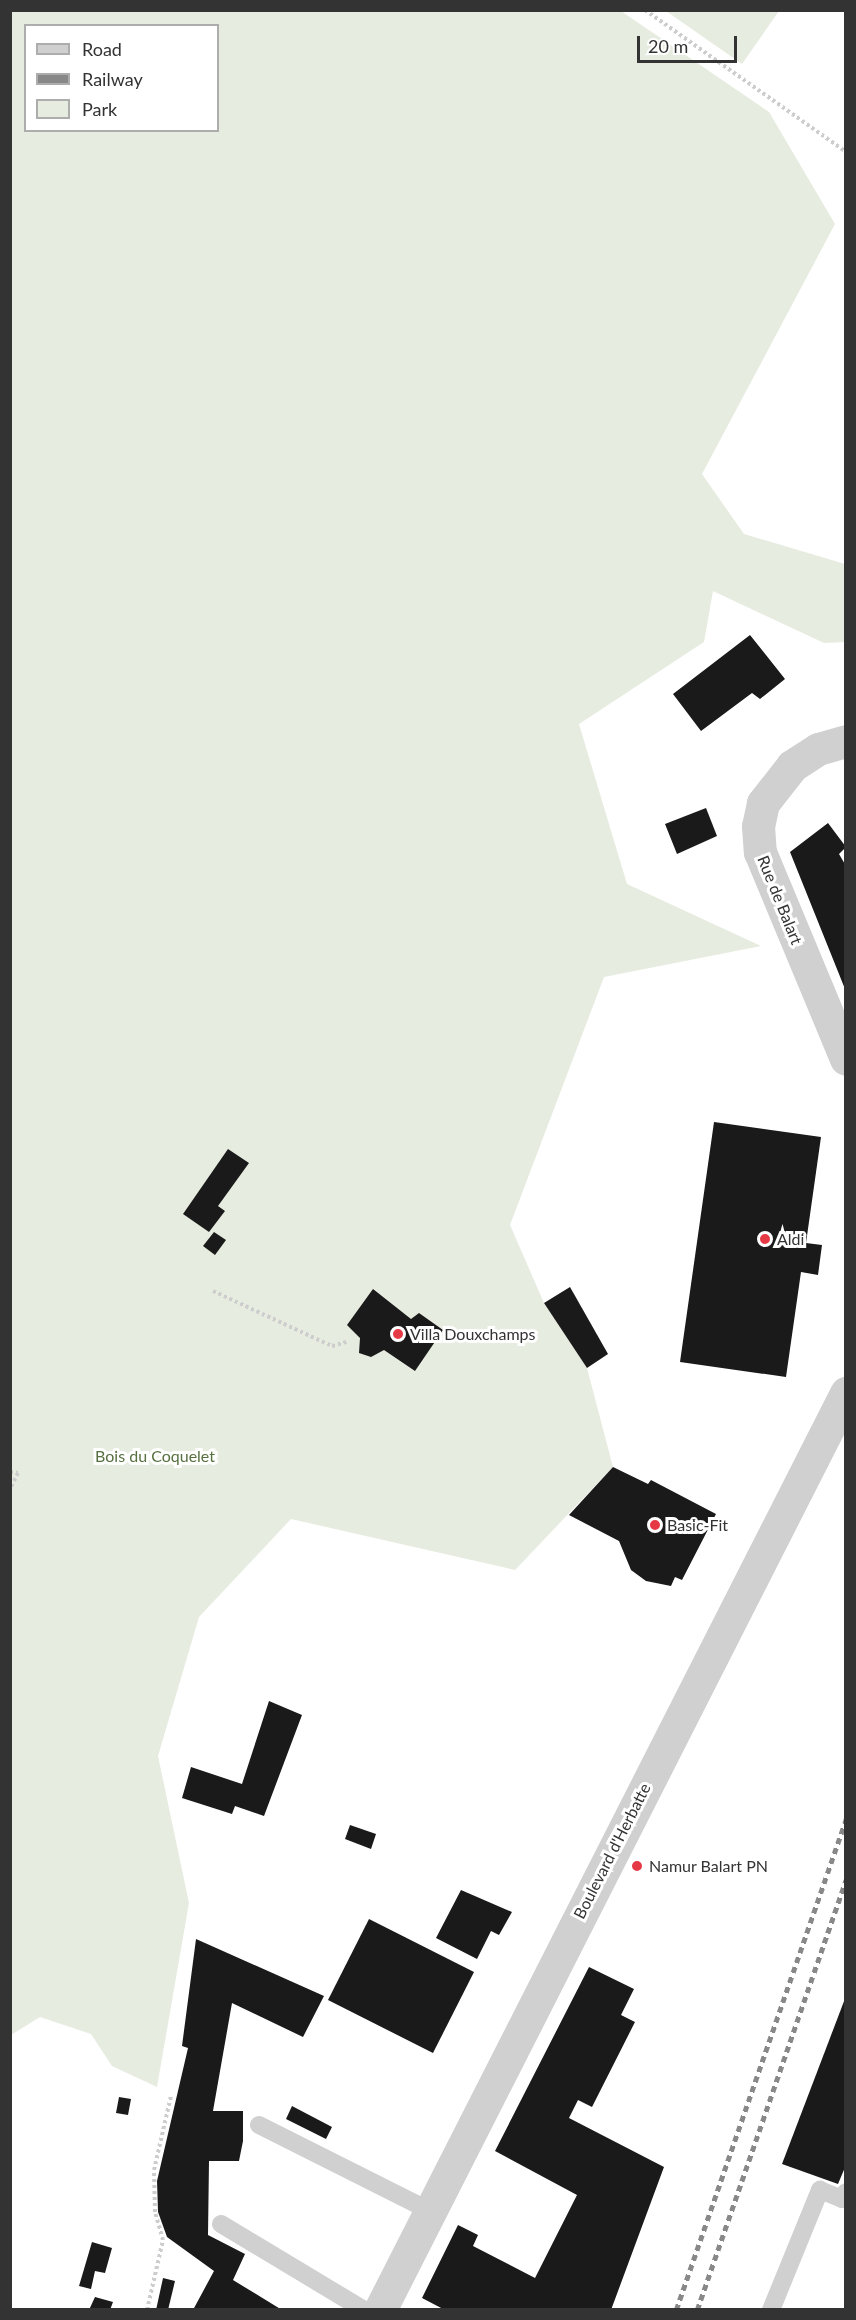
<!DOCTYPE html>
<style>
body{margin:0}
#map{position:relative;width:856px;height:2320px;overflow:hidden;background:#fff;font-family:Lato,sans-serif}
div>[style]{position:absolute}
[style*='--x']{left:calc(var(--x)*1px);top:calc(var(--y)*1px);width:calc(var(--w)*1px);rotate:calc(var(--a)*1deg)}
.green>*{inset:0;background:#e6ecdf}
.building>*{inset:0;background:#1a1a1a}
.path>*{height:4px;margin-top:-2px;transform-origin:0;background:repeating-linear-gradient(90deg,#cdcdcd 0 3px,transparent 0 6px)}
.service>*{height:18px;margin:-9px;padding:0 9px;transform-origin:9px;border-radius:9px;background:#d0d0d0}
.minor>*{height:33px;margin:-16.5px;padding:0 16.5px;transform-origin:16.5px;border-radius:16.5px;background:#d0d0d0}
.tertiary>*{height:33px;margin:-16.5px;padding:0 16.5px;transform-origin:16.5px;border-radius:16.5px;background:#d0d0d0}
.rail>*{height:4.5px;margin-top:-2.25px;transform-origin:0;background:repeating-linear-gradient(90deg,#888 0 6px,transparent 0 10.5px)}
.dots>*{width:16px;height:16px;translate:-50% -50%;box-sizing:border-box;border:3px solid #fff;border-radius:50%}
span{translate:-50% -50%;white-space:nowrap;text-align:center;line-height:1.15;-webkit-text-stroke:6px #fff;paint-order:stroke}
.street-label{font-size:16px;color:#333}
.poi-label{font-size:16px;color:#333}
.left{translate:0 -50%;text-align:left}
.park-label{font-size:16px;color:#56703f}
.frame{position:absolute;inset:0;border:12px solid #333;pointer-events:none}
.legend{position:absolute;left:24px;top:24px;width:195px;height:108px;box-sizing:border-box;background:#fff;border:2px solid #adadad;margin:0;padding:8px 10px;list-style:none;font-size:18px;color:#333}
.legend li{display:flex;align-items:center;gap:12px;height:30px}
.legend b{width:30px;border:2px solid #adadad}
.scale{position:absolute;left:637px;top:36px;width:100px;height:27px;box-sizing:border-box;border:3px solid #333;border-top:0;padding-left:8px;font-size:18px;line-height:21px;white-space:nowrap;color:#333;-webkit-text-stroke:4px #fff;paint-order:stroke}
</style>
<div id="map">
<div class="green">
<div style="clip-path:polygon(evenodd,11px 11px,621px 11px,769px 112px,835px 224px,702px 474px,744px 534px,845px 564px,846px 642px,824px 643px,713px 591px,704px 642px,579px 724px,627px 884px,761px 946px,604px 977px,510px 1225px,544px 1303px,587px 1368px,613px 1467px,515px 1570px,291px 1519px,199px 1617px,158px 1756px,189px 1903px,157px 2087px,112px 2066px,91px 2034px,40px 2017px,11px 2035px,11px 11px,26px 26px,218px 26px,218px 130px,26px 130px,26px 26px)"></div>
<div style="clip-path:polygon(666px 11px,779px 11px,742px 64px)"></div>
</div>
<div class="building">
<div style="clip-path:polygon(750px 635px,785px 679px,760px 699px,752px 693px,701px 731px,673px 694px)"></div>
<div style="clip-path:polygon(706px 808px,717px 836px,677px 854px,665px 824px)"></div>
<div style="clip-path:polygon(828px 823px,846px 847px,839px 854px,846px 866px,845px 989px,790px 852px)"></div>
<div style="clip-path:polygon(714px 1122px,821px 1137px,806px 1243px,822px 1245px,818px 1275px,801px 1272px,786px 1377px,680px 1362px)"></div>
<div style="clip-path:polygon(228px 1149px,249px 1163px,218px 1206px,225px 1211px,209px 1232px,183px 1214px)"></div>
<div style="clip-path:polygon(214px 1232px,226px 1240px,215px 1255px,203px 1246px)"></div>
<div style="clip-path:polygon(570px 1287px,608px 1354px,587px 1368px,544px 1303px)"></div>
<div style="clip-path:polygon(373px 1289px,411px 1319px,419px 1313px,443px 1330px,415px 1371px,384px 1350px,371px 1357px,359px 1353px,360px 1338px,347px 1325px)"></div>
<div style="clip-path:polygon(613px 1467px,648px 1484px,651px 1480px,716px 1514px,682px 1580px,675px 1577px,671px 1586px,646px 1581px,631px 1570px,619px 1541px,569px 1515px)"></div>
<div style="clip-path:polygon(269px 1701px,302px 1715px,264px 1816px,235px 1806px,232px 1814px,182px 1798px,191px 1767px,242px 1784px)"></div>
<div style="clip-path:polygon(350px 1825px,376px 1834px,371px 1849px,345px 1839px)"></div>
<div style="clip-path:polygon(461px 1890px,512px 1912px,499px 1935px,491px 1931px,477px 1959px,436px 1938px)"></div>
<div style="clip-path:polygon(369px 1919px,474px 1972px,433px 2053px,328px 2000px)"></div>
<div style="clip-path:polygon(196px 1939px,324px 1996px,303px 2037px,232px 2003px,213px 2111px,243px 2111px,243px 2141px,239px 2161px,209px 2161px,208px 2235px,245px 2254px,233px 2280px,282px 2310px,193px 2310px,214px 2271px,167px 2237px,158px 2212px,157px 2181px,188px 2048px,182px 2046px)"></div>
<div style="clip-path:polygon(589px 1967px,634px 1989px,621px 2015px,635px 2022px,592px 2107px,578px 2100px,569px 2118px,664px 2167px,611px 2310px,445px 2310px,422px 2298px,458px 2225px,478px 2235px,473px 2246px,535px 2278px,577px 2195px,495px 2151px)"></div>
<div style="clip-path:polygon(846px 1996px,846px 2165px,838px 2184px,782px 2164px)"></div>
<div style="clip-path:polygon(119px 2097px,131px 2099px,128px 2115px,116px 2113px)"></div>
<div style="clip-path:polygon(292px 2106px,332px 2127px,326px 2139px,286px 2119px)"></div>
<div style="clip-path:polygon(92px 2242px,112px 2248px,105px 2273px,95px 2271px,91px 2289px,79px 2286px)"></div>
<div style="clip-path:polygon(163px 2278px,175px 2281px,168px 2310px,156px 2310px)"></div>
<div style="clip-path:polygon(95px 2297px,113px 2302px,110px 2310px,89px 2310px)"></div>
</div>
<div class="path">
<div style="--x:645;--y:10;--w:246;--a:35.2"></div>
<div style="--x:213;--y:1291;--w:131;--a:24.8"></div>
<div style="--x:332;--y:1346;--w:15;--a:-16"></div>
<div style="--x:10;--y:1472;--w:8;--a:7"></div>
<div style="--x:18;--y:1473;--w:18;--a:117"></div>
<div style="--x:147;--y:2310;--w:72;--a:-77.1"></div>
<div style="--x:163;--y:2240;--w:29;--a:-106"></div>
<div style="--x:155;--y:2212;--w:42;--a:-91.4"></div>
<div style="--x:154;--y:2170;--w:76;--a:-77.1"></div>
</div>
<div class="service">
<div style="--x:259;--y:2125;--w:191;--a:26.7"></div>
<div style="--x:221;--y:2224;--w:167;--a:31"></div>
<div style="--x:771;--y:2310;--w:130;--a:-67.8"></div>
<div style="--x:820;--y:2190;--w:24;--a:22"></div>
<div style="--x:842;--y:2199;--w:8;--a:-60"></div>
</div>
<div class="minor">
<div style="--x:846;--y:741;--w:29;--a:164"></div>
<div style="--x:818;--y:749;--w:31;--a:147"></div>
<div style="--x:792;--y:766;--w:47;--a:128.1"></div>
<div style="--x:763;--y:803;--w:24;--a:102"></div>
<div style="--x:758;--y:826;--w:26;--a:86"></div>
<div style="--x:760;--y:852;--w:224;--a:67.4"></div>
</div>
<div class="tertiary">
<div style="--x:380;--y:2310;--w:1029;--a:-63.06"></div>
</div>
<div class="rail">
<div style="--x:676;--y:2310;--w:520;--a:-70.9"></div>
<div style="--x:697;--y:2310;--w:455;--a:-70.9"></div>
</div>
<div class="dots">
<div style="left:765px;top:1239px;background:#e63946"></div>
<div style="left:398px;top:1334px;background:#e63946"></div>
<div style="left:655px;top:1525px;background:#e63946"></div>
<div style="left:637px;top:1866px;background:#e63946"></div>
</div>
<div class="street-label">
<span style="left:780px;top:900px;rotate:68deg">Rue de Balart</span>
<span style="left:612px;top:1851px;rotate:-63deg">Boulevard d'Herbatte</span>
</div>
<div class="poi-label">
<span class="left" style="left:777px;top:1239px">Aldi</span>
<span class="left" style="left:410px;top:1334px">Villa Douxchamps</span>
<span class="left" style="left:667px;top:1525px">Basic-Fit</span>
<span class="left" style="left:649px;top:1866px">Namur Balart PN</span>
</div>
<div class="park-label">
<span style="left:155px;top:1456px">Bois du Coquelet</span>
</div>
<div class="frame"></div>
<ul class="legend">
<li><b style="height:8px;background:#d0d0d0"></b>Road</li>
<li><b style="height:8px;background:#888"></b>Railway</li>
<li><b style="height:16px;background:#e6ecdf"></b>Park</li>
</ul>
<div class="scale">20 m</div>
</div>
